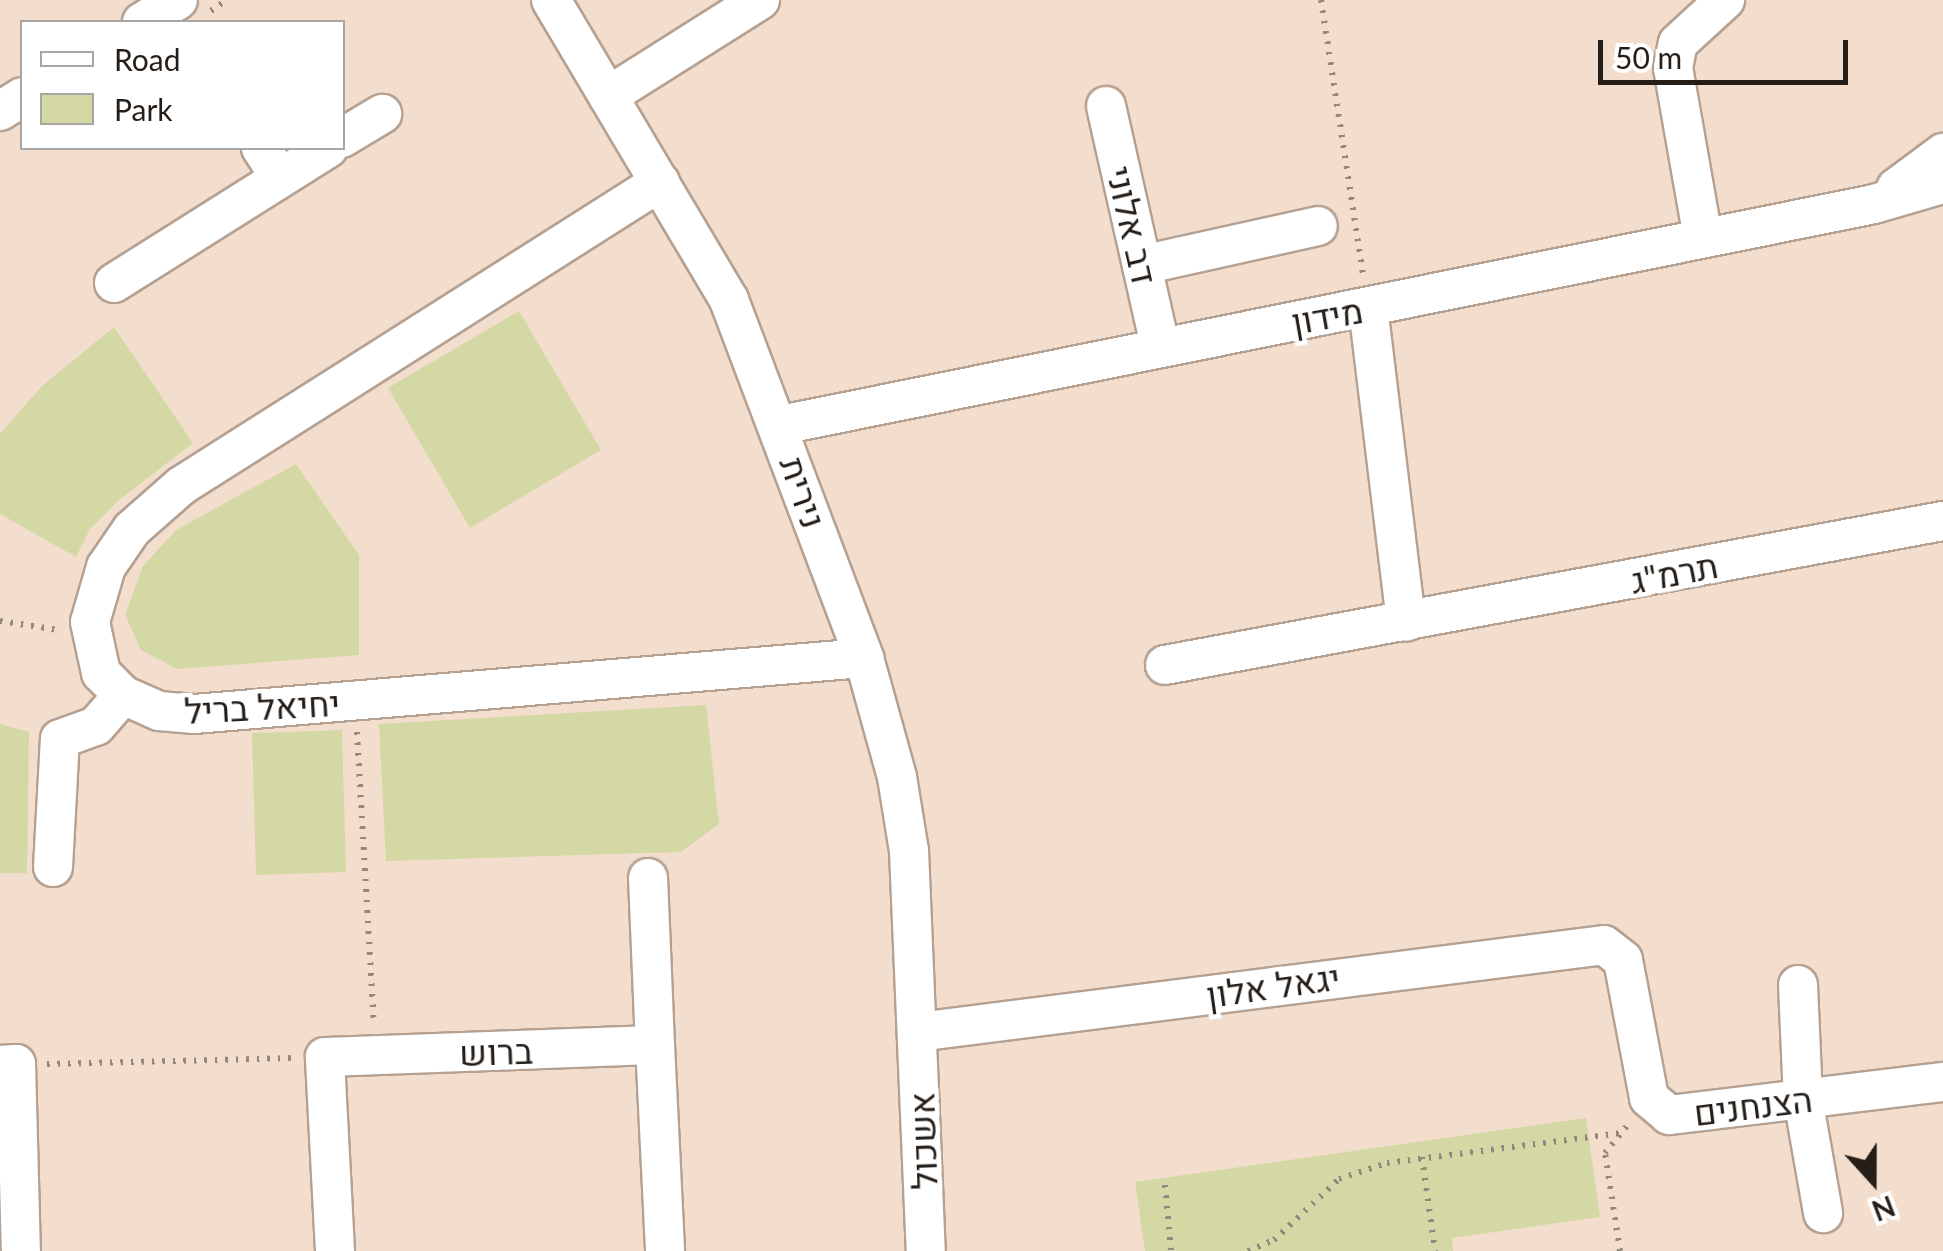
<!DOCTYPE html>
<meta charset="utf-8">
<style>
body{margin:0}
#map{position:relative;width:1943px;height:1251px;overflow:hidden;background:#f3dece;font-family:Lato,Heebo,sans-serif}
div>[style]{position:absolute}
[style*='--x']{left:calc(var(--x)*1px);top:calc(var(--y)*1px);width:calc(var(--w)*1px);rotate:calc(var(--a)*1deg)}
.green>*{inset:0;background:#d4d8a4}
.path>*{height:6px;margin-top:-3px;transform-origin:0;background:repeating-linear-gradient(90deg,#96877c 0 2.5px,transparent 0 10.5px)}
.roads{filter:drop-shadow(2px 0 #b5a192) drop-shadow(-2px 0 #b5a192) drop-shadow(0 2px #b5a192) drop-shadow(0 -2px #b5a192)}
.minor>*{height:38px;margin:-19px;padding:0 19px;transform-origin:19px;border-radius:19px;background:#fff}
span{translate:-50% -50%;white-space:nowrap;text-align:center;line-height:1.15;-webkit-text-stroke:9px #fff;paint-order:stroke}
.street-label{font-size:35px;color:#251e18}
.legend{position:absolute;left:20px;top:20px;width:325px;height:130px;box-sizing:border-box;background:#fff;border:2px solid #a8a5a3;margin:0;padding:12px 18px;list-style:none;font-size:30px;color:#251e18}
.legend li{display:flex;align-items:center;gap:20px;height:50px}
.legend b{width:50px;border:2px solid #a8a5a3}
.north{position:absolute;left:1823px;top:1131px;width:100px;height:100px;-webkit-text-stroke:8px #fff;paint-order:stroke;rotate:159deg;font-size:28px;font-weight:700;line-height:40px;text-align:center;color:#251e18}
.north::after{content:'';display:block;margin:auto;width:35px;height:45px;background:#251e18;clip-path:polygon(50% 0,100% 100%,50% 72%,0 100%)}
.scale{position:absolute;left:1598px;top:40px;width:250px;height:45px;box-sizing:border-box;border:5px solid #251e18;border-top:0;padding-left:12px;font-size:30px;line-height:35px;white-space:nowrap;color:#251e18;-webkit-text-stroke:8px #fff;paint-order:stroke}
</style>
<div id="map">
<div class="green">
<div style="clip-path:polygon(519px 311px,601px 450px,470px 528px,388px 388px)"></div>
<div style="clip-path:polygon(114px 327px,193px 443px,119px 500px,90px 529px,76px 557px,0 514px,0 434px,42px 386px)"></div>
<div style="clip-path:polygon(296px 464px,359px 555px,359px 655px,177px 669px,141px 650px,125px 615px,143px 566px,176px 530px)"></div>
<div style="clip-path:polygon(706px 705px,719px 824px,681px 852px,386px 861px,379px 724px)"></div>
<div style="clip-path:polygon(0 724px,29px 732px,27px 873px,0 873px)"></div>
<div style="clip-path:polygon(342px 730px,346px 872px,256px 875px,252px 733px)"></div>
<div style="clip-path:polygon(1586px 1118px,1600px 1217px,1452px 1238px,1453px 1251px,1145px 1251px,1135px 1182px)"></div>
</div>
<div class="path">
<div style="--x:1321;--y:0;--w:279;--a:81.3"></div>
<div style="--x:211;--y:11;--w:19;--a:-36"></div>
<div style="--x:0;--y:621;--w:59;--a:8.8"></div>
<div style="--x:357;--y:732;--w:292;--a:86.7"></div>
<div style="--x:47;--y:1064;--w:247;--a:-1.4"></div>
<div style="--x:1422;--y:1157;--w:95;--a:82.1"></div>
<div style="--x:1165;--y:1185;--w:66;--a:84.8"></div>
<div style="--x:1248;--y:1251;--w:28;--a:-23"></div>
<div style="--x:1274;--y:1240;--w:89;--a:-43.2"></div>
<div style="--x:1339;--y:1179;--w:51;--a:-18.4"></div>
<div style="--x:1387;--y:1163;--w:236;--a:-7.3"></div>
<div style="--x:1620;--y:1251;--w:99;--a:-98.7"></div>
<div style="--x:1605;--y:1153;--w:38;--a:-51"></div>
</div>
<div class="roads">
<div class="minor">
<div style="--x:551;--y:0;--w:349;--a:59.3"></div>
<div style="--x:729;--y:300;--w:383;--a:69.3"></div>
<div style="--x:864;--y:658;--w:123;--a:74.5"></div>
<div style="--x:897;--y:777;--w:75;--a:80.8"></div>
<div style="--x:909;--y:851;--w:400;--a:87.6"></div>
<div style="--x:142;--y:22;--w:42;--a:-31.4"></div>
<div style="--x:608;--y:96;--w:180;--a:-32.3"></div>
<div style="--x:1106;--y:106;--w:245;--a:77.3"></div>
<div style="--x:0;--y:111;--w:26;--a:-32"></div>
<div style="--x:342;--y:138;--w:47;--a:-31"></div>
<div style="--x:261;--y:148;--w:35;--a:57"></div>
<div style="--x:660;--y:182;--w:567;--a:147.6"></div>
<div style="--x:181;--y:486;--w:65;--a:138.7"></div>
<div style="--x:132;--y:529;--w:46;--a:124.4"></div>
<div style="--x:106;--y:567;--w:57;--a:106.2"></div>
<div style="--x:90;--y:622;--w:52;--a:77.8"></div>
<div style="--x:101;--y:673;--w:31;--a:45"></div>
<div style="--x:123;--y:695;--w:39;--a:24"></div>
<div style="--x:159;--y:711;--w:35;--a:5"></div>
<div style="--x:194;--y:714;--w:672;--a:-4.78"></div>
<div style="--x:1896;--y:188;--w:59;--a:-36.7"></div>
<div style="--x:1703;--y:238;--w:173;--a:-100"></div>
<div style="--x:1673;--y:68;--w:25;--a:-79"></div>
<div style="--x:1678;--y:43;--w:64;--a:-42.5"></div>
<div style="--x:1142;--y:265;--w:180;--a:-12.5"></div>
<div style="--x:114;--y:283;--w:253;--a:-32.2"></div>
<div style="--x:1368;--y:307;--w:317;--a:83.1"></div>
<div style="--x:781;--y:425;--w:1115;--a:-11.43"></div>
<div style="--x:1874;--y:204;--w:72;--a:-16.2"></div>
<div style="--x:1165;--y:665;--w:791;--a:-10.49"></div>
<div style="--x:53;--y:867;--w:128;--a:-86.9"></div>
<div style="--x:60;--y:739;--w:38;--a:-20"></div>
<div style="--x:96;--y:726;--w:41;--a:-48.9"></div>
<div style="--x:648;--y:878;--w:167;--a:87.6"></div>
<div style="--x:1798;--y:985;--w:114;--a:87.5"></div>
<div style="--x:1803;--y:1099;--w:116;--a:80"></div>
<div style="--x:918;--y:1032;--w:691;--a:-7.23"></div>
<div style="--x:1604;--y:945;--w:24;--a:38"></div>
<div style="--x:1623;--y:960;--w:140;--a:79.3"></div>
<div style="--x:1649;--y:1098;--w:26;--a:40"></div>
<div style="--x:1669;--y:1115;--w:276;--a:-6.9"></div>
<div style="--x:0;--y:1065;--w:16;--a:-4"></div>
<div style="--x:16;--y:1064;--w:187;--a:88.5"></div>
<div style="--x:335;--y:1251;--w:194;--a:-93"></div>
<div style="--x:325;--y:1057;--w:330;--a:-2.1"></div>
<div style="--x:655;--y:1045;--w:206;--a:87.2"></div>
</div>
</div>
<div class="street-label">
<span style="left:1133px;top:225px;rotate:77deg">דב אלוני</span>
<span style="left:1327px;top:315px;rotate:-10deg">מידון</span>
<span style="left:804px;top:492px;rotate:71deg">נירית</span>
<span style="left:1674px;top:572px;rotate:-11deg">תרמ"ג</span>
<span style="left:262px;top:706px;rotate:-3deg">יחיאל בריל</span>
<span style="left:1273px;top:985px;rotate:-8deg">יגאל אלון</span>
<span style="left:496px;top:1051px;rotate:-2deg">ברוש</span>
<span style="left:1753px;top:1105px;rotate:-7deg">הצנחנים</span>
<span style="left:922px;top:1141px;rotate:-92deg">אשכול</span>
</div>
<ul class="legend">
<li><b style="height:12px;background:#fff"></b>Road</li>
<li><b style="height:28px;background:#d4d8a4"></b>Park</li>
</ul>
<div class="north">N</div>
<div class="scale">50 m</div>
</div>
